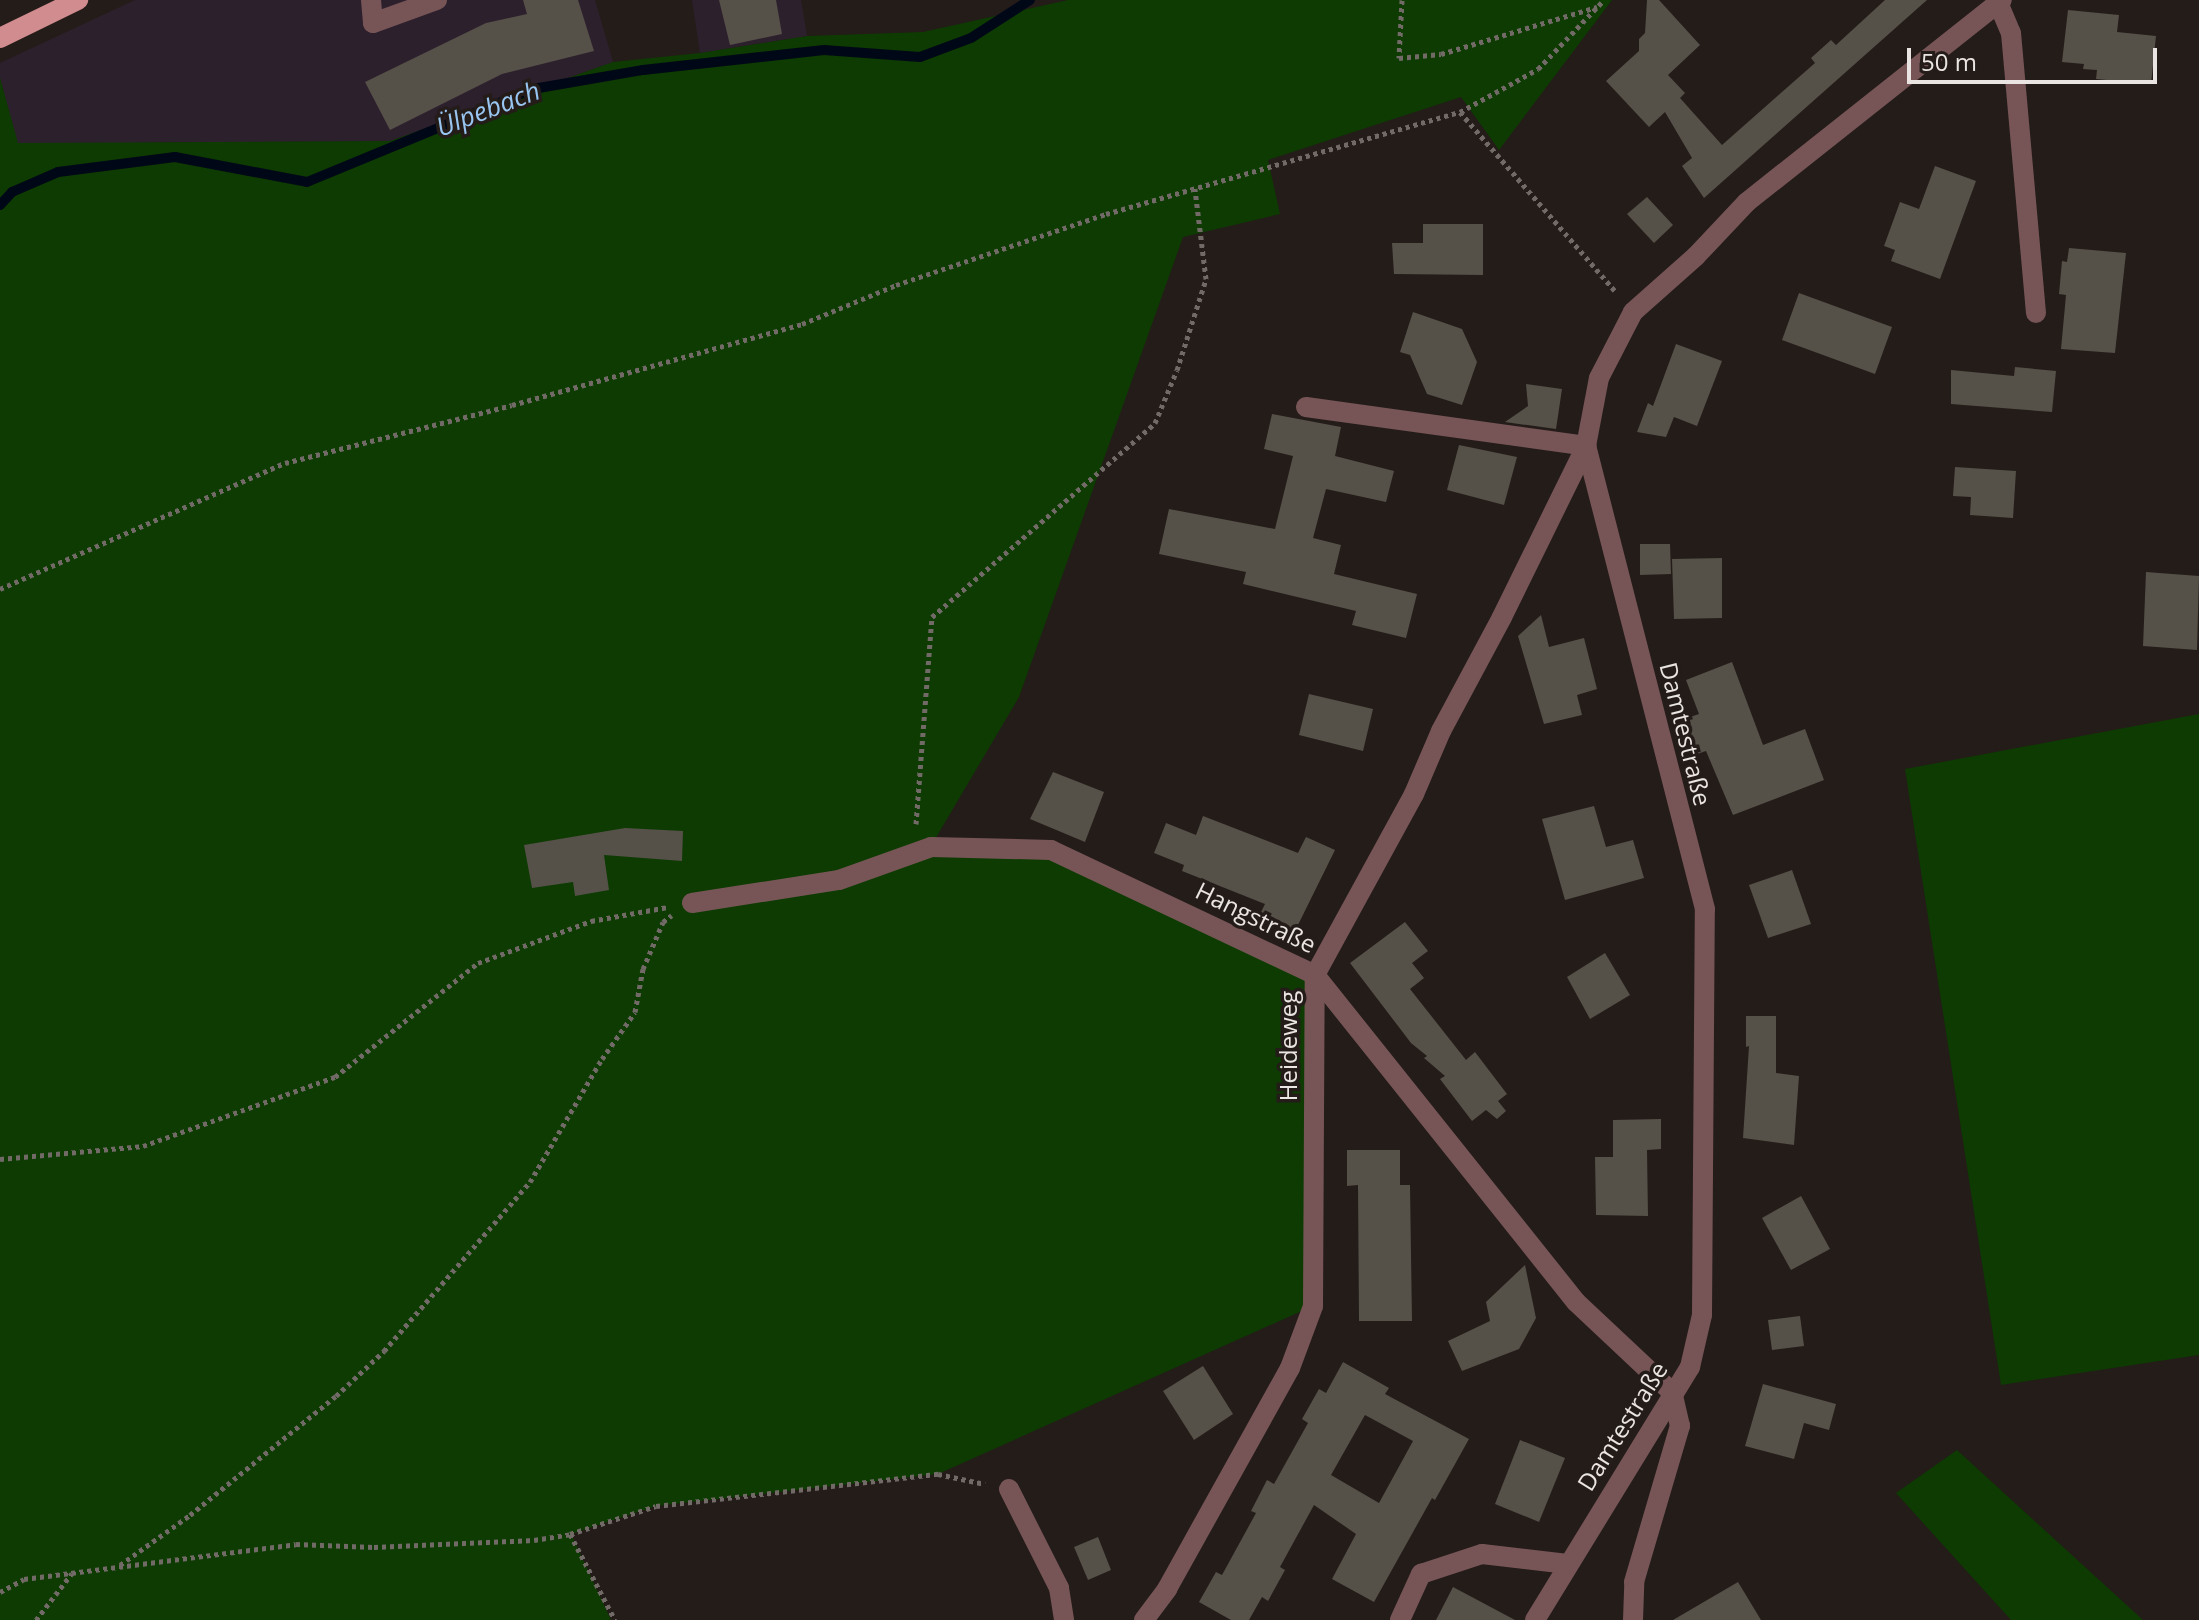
<!DOCTYPE html>
<meta charset="utf-8">
<style>
body{margin:0}
#map{position:relative;width:2199px;height:1620px;overflow:hidden;background:#241c19;font-family:"Open Sans",sans-serif}
div>[style]{position:absolute}
[style*='--x']{left:calc(var(--x)*1px);top:calc(var(--y)*1px);width:calc(var(--w)*1px);rotate:calc(var(--a)*1deg)}
.commercial>*{inset:0;background:#2d202d}
.green>*{inset:0;background:#0d3b02}
.stream>*{height:10px;margin:-5px;padding:0 5px;transform-origin:5px;border-radius:5px;background:#000817}
.building>*{inset:0;background:#555048}
.path>*{height:5px;margin-top:-2.5px;transform-origin:0;background:repeating-linear-gradient(90deg,#716a67 0 4px,transparent 0 8px)}
.minor>*{height:20px;margin:-10px;padding:0 10px;transform-origin:10px;border-radius:10px;background:#775557}
.major>*{height:20px;margin:-10px;padding:0 10px;transform-origin:10px;border-radius:10px;background:#d18c8f}
span{translate:-50% -50%;white-space:nowrap;text-align:center;line-height:1.15;-webkit-text-stroke:7px #241c19;paint-order:stroke}
.street-label{font-size:24px;color:#eae5e2}
.water-label{font-size:26px;color:#99c6f1;font-style:italic}
.scale{position:absolute;left:1907px;top:48px;width:250px;height:36px;box-sizing:border-box;border:4px solid #eae5e2;border-top:0;padding-left:10px;font-size:24px;line-height:28px;white-space:nowrap;color:#eae5e2;-webkit-text-stroke:6px #241c19;paint-order:stroke}
</style>
<div id="map">
<div class="commercial">
<div style="clip-path:polygon(135px 0,595px 0,613px 62px,390px 141px,17px 144px,0 78px,0 63px)"></div>
<div style="clip-path:polygon(692px 0,801px 0,807px 36px,700px 53px)"></div>
</div>
<div class="green">
<div style="clip-path:polygon(1068px 0,1612px 0,1499px 150px,1461px 97px,1268px 160px,1280px 214px,1183px 237px,1019px 697px,931px 846px,1051px 850px,1315px 975px,1313px 1306px,938px 1474px,656px 1506px,571px 1534px,611px 1620px,0 1620px,0 78px,18px 143px,390px 141px,613px 62px,700px 53px,807px 36px,923px 32px)"></div>
<div style="clip-path:polygon(2199px 714px,2199px 1355px,2001px 1385px,1905px 769px)"></div>
<div style="clip-path:polygon(1957px 1450px,2143px 1620px,2011px 1620px,1896px 1493px)"></div>
</div>
<div class="stream">
<div style="--x:0;--y:205;--w:18;--a:-47"></div>
<div style="--x:12;--y:192;--w:50;--a:-23.5"></div>
<div style="--x:58;--y:172;--w:118;--a:-7.3"></div>
<div style="--x:175;--y:157;--w:134;--a:10.7"></div>
<div style="--x:307;--y:182;--w:244;--a:-22.4"></div>
<div style="--x:533;--y:89;--w:112;--a:-9.8"></div>
<div style="--x:643;--y:70;--w:182;--a:-6.3"></div>
<div style="--x:824;--y:50;--w:96;--a:4.2"></div>
<div style="--x:920;--y:57;--w:54;--a:-20.4"></div>
<div style="--x:971;--y:38;--w:70;--a:-32.8"></div>
</div>
<div class="building">
<div style="clip-path:polygon(523px 0,578px 0,594px 51px,502px 74px,390px 130px,365px 82px,486px 23px,527px 14px)"></div>
<div style="clip-path:polygon(719px 0,776px 0,782px 34px,730px 45px)"></div>
<div style="clip-path:polygon(1647px 0,1659px 0,1700px 45px,1668px 75px,1685px 93px,1680px 98px,1722px 145px,1815px 63px,1811px 58px,1831px 40px,1836px 45px,1885px 0,1927px 0,1704px 198px,1682px 166px,1692px 158px,1665px 112px,1649px 127px,1606px 81px,1639px 51px,1639px 39px,1645px 33px)"></div>
<div style="clip-path:polygon(2068px 10px,2119px 15px,2117px 32px,2156px 36px,2151px 84px,2096px 79px,2097px 70px,2083px 69px,2084px 64px,2062px 62px)"></div>
<div style="clip-path:polygon(1935px 166px,1976px 181px,1940px 279px,1891px 261px,1895px 250px,1884px 246px,1900px 202px,1919px 209px)"></div>
<div style="clip-path:polygon(1647px 197px,1673px 225px,1654px 243px,1627px 214px)"></div>
<div style="clip-path:polygon(1423px 224px,1483px 224px,1483px 275px,1394px 274px,1392px 243px,1423px 243px)"></div>
<div style="clip-path:polygon(2069px 248px,2126px 253px,2115px 353px,2061px 349px,2066px 295px,2059px 294px,2062px 261px,2067px 262px)"></div>
<div style="clip-path:polygon(1799px 293px,1892px 327px,1875px 374px,1782px 340px)"></div>
<div style="clip-path:polygon(1413px 312px,1462px 329px,1477px 362px,1462px 405px,1427px 394px,1410px 355px,1400px 352px)"></div>
<div style="clip-path:polygon(1676px 344px,1722px 361px,1697px 426px,1674px 417px,1666px 437px,1637px 432px,1648px 403px,1653px 406px)"></div>
<div style="clip-path:polygon(2015px 367px,2056px 371px,2052px 412px,1951px 404px,1951px 370px,2014px 376px)"></div>
<div style="clip-path:polygon(1526px 384px,1562px 389px,1556px 429px,1505px 422px,1528px 406px)"></div>
<div style="clip-path:polygon(1272px 414px,1341px 427px,1335px 456px,1394px 471px,1386px 502px,1326px 489px,1313px 538px,1341px 545px,1334px 574px,1417px 594px,1406px 638px,1352px 625px,1356px 611px,1243px 584px,1246px 572px,1159px 554px,1169px 509px,1275px 529px,1293px 456px,1264px 449px)"></div>
<div style="clip-path:polygon(1459px 445px,1517px 457px,1504px 505px,1447px 490px)"></div>
<div style="clip-path:polygon(1955px 467px,2016px 471px,2013px 518px,1970px 515px,1971px 497px,1953px 496px)"></div>
<div style="clip-path:polygon(1640px 544px,1670px 544px,1671px 574px,1640px 575px)"></div>
<div style="clip-path:polygon(1722px 558px,1722px 618px,1674px 619px,1672px 559px)"></div>
<div style="clip-path:polygon(2146px 572px,2199px 576px,2197px 650px,2143px 646px)"></div>
<div style="clip-path:polygon(1541px 615px,1549px 647px,1584px 638px,1597px 689px,1577px 695px,1582px 715px,1544px 724px,1518px 636px)"></div>
<div style="clip-path:polygon(1732px 662px,1763px 745px,1805px 729px,1824px 780px,1733px 815px,1706px 751px,1697px 754px,1684px 719px,1699px 714px,1686px 680px)"></div>
<div style="clip-path:polygon(1309px 694px,1373px 709px,1363px 751px,1299px 735px)"></div>
<div style="clip-path:polygon(1053px 772px,1104px 792px,1085px 842px,1030px 819px)"></div>
<div style="clip-path:polygon(1594px 806px,1606px 847px,1633px 840px,1644px 878px,1565px 900px,1542px 819px)"></div>
<div style="clip-path:polygon(1203px 816px,1298px 853px,1306px 837px,1335px 850px,1294px 933px,1259px 916px,1265px 904px,1182px 871px,1184px 865px,1154px 853px,1166px 823px,1196px 835px)"></div>
<div style="clip-path:polygon(625px 828px,683px 831px,682px 861px,604px 855px,609px 890px,575px 896px,573px 882px,532px 888px,524px 845px)"></div>
<div style="clip-path:polygon(1792px 870px,1811px 924px,1768px 938px,1749px 885px)"></div>
<div style="clip-path:polygon(1405px 922px,1428px 951px,1412px 963px,1424px 978px,1410px 989px,1466px 1060px,1475px 1052px,1507px 1094px,1498px 1101px,1506px 1111px,1497px 1119px,1486px 1110px,1472px 1121px,1440px 1079px,1445px 1076px,1424px 1058px,1427px 1056px,1411px 1043px,1350px 963px)"></div>
<div style="clip-path:polygon(1605px 953px,1630px 995px,1590px 1019px,1567px 977px)"></div>
<div style="clip-path:polygon(1746px 1016px,1776px 1016px,1776px 1073px,1799px 1076px,1794px 1145px,1743px 1138px,1749px 1046px,1746px 1047px)"></div>
<div style="clip-path:polygon(1661px 1119px,1661px 1149px,1647px 1150px,1648px 1216px,1596px 1215px,1595px 1157px,1613px 1157px,1613px 1120px)"></div>
<div style="clip-path:polygon(1347px 1150px,1400px 1150px,1400px 1185px,1410px 1185px,1412px 1321px,1359px 1321px,1358px 1185px,1347px 1186px)"></div>
<div style="clip-path:polygon(1801px 1196px,1830px 1249px,1791px 1270px,1762px 1218px)"></div>
<div style="clip-path:polygon(1525px 1265px,1536px 1318px,1519px 1349px,1462px 1371px,1448px 1341px,1490px 1321px,1486px 1302px)"></div>
<div style="clip-path:polygon(1800px 1316px,1804px 1346px,1772px 1350px,1768px 1320px)"></div>
<div style="clip-path:polygon(evenodd,1343px 1362px,1389px 1388px,1385px 1394px,1469px 1439px,1435px 1500px,1432px 1498px,1374px 1602px,1332px 1579px,1356px 1534px,1314px 1505px,1280px 1567px,1285px 1570px,1268px 1601px,1262px 1597px,1249px 1620px,1231px 1620px,1199px 1602px,1216px 1572px,1222px 1575px,1256px 1513px,1251px 1511px,1267px 1480px,1274px 1484px,1308px 1423px,1302px 1419px,1319px 1389px,1326px 1393px,1343px 1362px,1365px 1415px,1413px 1441px,1379px 1503px,1331px 1475px,1365px 1415px)"></div>
<div style="clip-path:polygon(1203px 1366px,1233px 1414px,1194px 1440px,1163px 1391px)"></div>
<div style="clip-path:polygon(1763px 1384px,1836px 1404px,1829px 1430px,1804px 1423px,1794px 1459px,1745px 1446px)"></div>
<div style="clip-path:polygon(1520px 1440px,1565px 1458px,1539px 1522px,1495px 1504px)"></div>
<div style="clip-path:polygon(1098px 1537px,1111px 1570px,1088px 1580px,1074px 1547px)"></div>
<div style="clip-path:polygon(1738px 1582px,1761px 1620px,1673px 1620px)"></div>
<div style="clip-path:polygon(1453px 1587px,1515px 1620px,1436px 1620px)"></div>
</div>
<div class="path">
<div style="--x:1402;--y:0;--w:58;--a:93"></div>
<div style="--x:1399;--y:58;--w:42;--a:-5.4"></div>
<div style="--x:1441;--y:54;--w:163;--a:-16.8"></div>
<div style="--x:1460;--y:112;--w:238;--a:49.1"></div>
<div style="--x:0;--y:589;--w:312;--a:-23.9"></div>
<div style="--x:285;--y:463;--w:234;--a:-14.3"></div>
<div style="--x:512;--y:405;--w:301;--a:-15.6"></div>
<div style="--x:802;--y:324;--w:102;--a:-22.5"></div>
<div style="--x:896;--y:285;--w:222;--a:-18.7"></div>
<div style="--x:1106;--y:214;--w:368;--a:-16.1"></div>
<div style="--x:1460;--y:112;--w:89;--a:-28.9"></div>
<div style="--x:1538;--y:69;--w:95;--a:-46.3"></div>
<div style="--x:916;--y:824;--w:208;--a:-85.6"></div>
<div style="--x:932;--y:617;--w:296;--a:-41"></div>
<div style="--x:1155;--y:423;--w:57;--a:-67.5"></div>
<div style="--x:1177;--y:370;--w:96;--a:-72.3"></div>
<div style="--x:1206;--y:279;--w:91;--a:-97"></div>
<div style="--x:0;--y:1159;--w:144;--a:-5.2"></div>
<div style="--x:143;--y:1146;--w:204;--a:-19.8"></div>
<div style="--x:335;--y:1077;--w:183;--a:-38.6"></div>
<div style="--x:478;--y:963;--w:121;--a:-20.4"></div>
<div style="--x:591;--y:921;--w:78;--a:-10.3"></div>
<div style="--x:570;--y:1534;--w:97;--a:62.4"></div>
<div style="--x:120;--y:1565;--w:86;--a:-35.5"></div>
<div style="--x:190;--y:1515;--w:188;--a:-39.2"></div>
<div style="--x:336;--y:1396;--w:66;--a:-43.2"></div>
<div style="--x:384;--y:1351;--w:223;--a:-49.2"></div>
<div style="--x:530;--y:1182;--w:143;--a:-59.7"></div>
<div style="--x:602;--y:1059;--w:57;--a:-54.9"></div>
<div style="--x:635;--y:1012;--w:44;--a:-79.5"></div>
<div style="--x:643;--y:969;--w:51;--a:-66.9"></div>
<div style="--x:663;--y:922;--w:11;--a:-38"></div>
<div style="--x:0;--y:1592;--w:27;--a:-28"></div>
<div style="--x:24;--y:1579;--w:274;--a:-7.3"></div>
<div style="--x:296;--y:1544;--w:78;--a:2.2"></div>
<div style="--x:374;--y:1547;--w:160;--a:-2.5"></div>
<div style="--x:534;--y:1540;--w:36;--a:-9"></div>
<div style="--x:570;--y:1534;--w:90;--a:-18"></div>
<div style="--x:656;--y:1506;--w:284;--a:-6.5"></div>
<div style="--x:938;--y:1474;--w:48;--a:12"></div>
<div style="--x:36;--y:1620;--w:59;--a:-52.5"></div>
</div>
<div class="minor">
<div style="--x:371;--y:0;--w:23;--a:85"></div>
<div style="--x:373;--y:23;--w:68;--a:-19.8"></div>
<div style="--x:1999;--y:5;--w:30;--a:67"></div>
<div style="--x:2011;--y:33;--w:281;--a:84.9"></div>
<div style="--x:1306;--y:407;--w:283;--a:7.9"></div>
<div style="--x:692;--y:903;--w:149;--a:-8.9"></div>
<div style="--x:839;--y:880;--w:98;--a:-19.7"></div>
<div style="--x:931;--y:847;--w:120;--a:1.4"></div>
<div style="--x:1051;--y:850;--w:292;--a:25.3"></div>
<div style="--x:1315;--y:975;--w:418;--a:51.4"></div>
<div style="--x:1576;--y:1302;--w:132;--a:43.2"></div>
<div style="--x:1009;--y:1489;--w:111;--a:63.2"></div>
<div style="--x:1059;--y:1588;--w:32;--a:81"></div>
<div style="--x:1144;--y:1620;--w:39;--a:-53"></div>
<div style="--x:1167;--y:1589;--w:253;--a:-60.9"></div>
<div style="--x:1290;--y:1368;--w:66;--a:-69.6"></div>
<div style="--x:1313;--y:1306;--w:331;--a:-89.7"></div>
<div style="--x:1315;--y:975;--w:206;--a:-61.3"></div>
<div style="--x:1414;--y:794;--w:69;--a:-66.8"></div>
<div style="--x:1441;--y:731;--w:129;--a:-61.8"></div>
<div style="--x:1502;--y:617;--w:191;--a:-63.8"></div>
<div style="--x:1400;--y:1620;--w:51;--a:-65.5"></div>
<div style="--x:1421;--y:1574;--w:64;--a:-18.2"></div>
<div style="--x:1482;--y:1554;--w:86;--a:6.7"></div>
<div style="--x:1535;--y:1620;--w:297;--a:-58.5"></div>
<div style="--x:1690;--y:1367;--w:53;--a:-77"></div>
<div style="--x:1702;--y:1315;--w:406;--a:-89.6"></div>
<div style="--x:1705;--y:909;--w:478;--a:-104.4"></div>
<div style="--x:1586;--y:446;--w:69;--a:-79.2"></div>
<div style="--x:1599;--y:378;--w:74;--a:-62.7"></div>
<div style="--x:1633;--y:312;--w:84;--a:-41.6"></div>
<div style="--x:1696;--y:256;--w:74;--a:-46.6"></div>
<div style="--x:1747;--y:202;--w:325;--a:-38.4"></div>
<div style="--x:1633;--y:1620;--w:38;--a:-88"></div>
<div style="--x:1634;--y:1582;--w:163;--a:-73.6"></div>
<div style="--x:1680;--y:1426;--w:35;--a:-103"></div>
</div>
<div class="major">
<div style="--x:0;--y:38;--w:87;--a:-26"></div>
</div>
<div class="street-label">
<span style="left:1686px;top:734px;rotate:76deg">Damtestraße</span>
<span style="left:1256px;top:917px;rotate:26deg">Hangstraße</span>
<span style="left:1288px;top:1046px;rotate:-90deg">Heideweg</span>
<span style="left:1622px;top:1426px;rotate:-58deg">Damtestraße</span>
</div>
<div class="water-label">
<span style="left:488px;top:109px;rotate:-21deg">Ülpebach</span>
</div>
<div class="scale">50 m</div>
</div>
